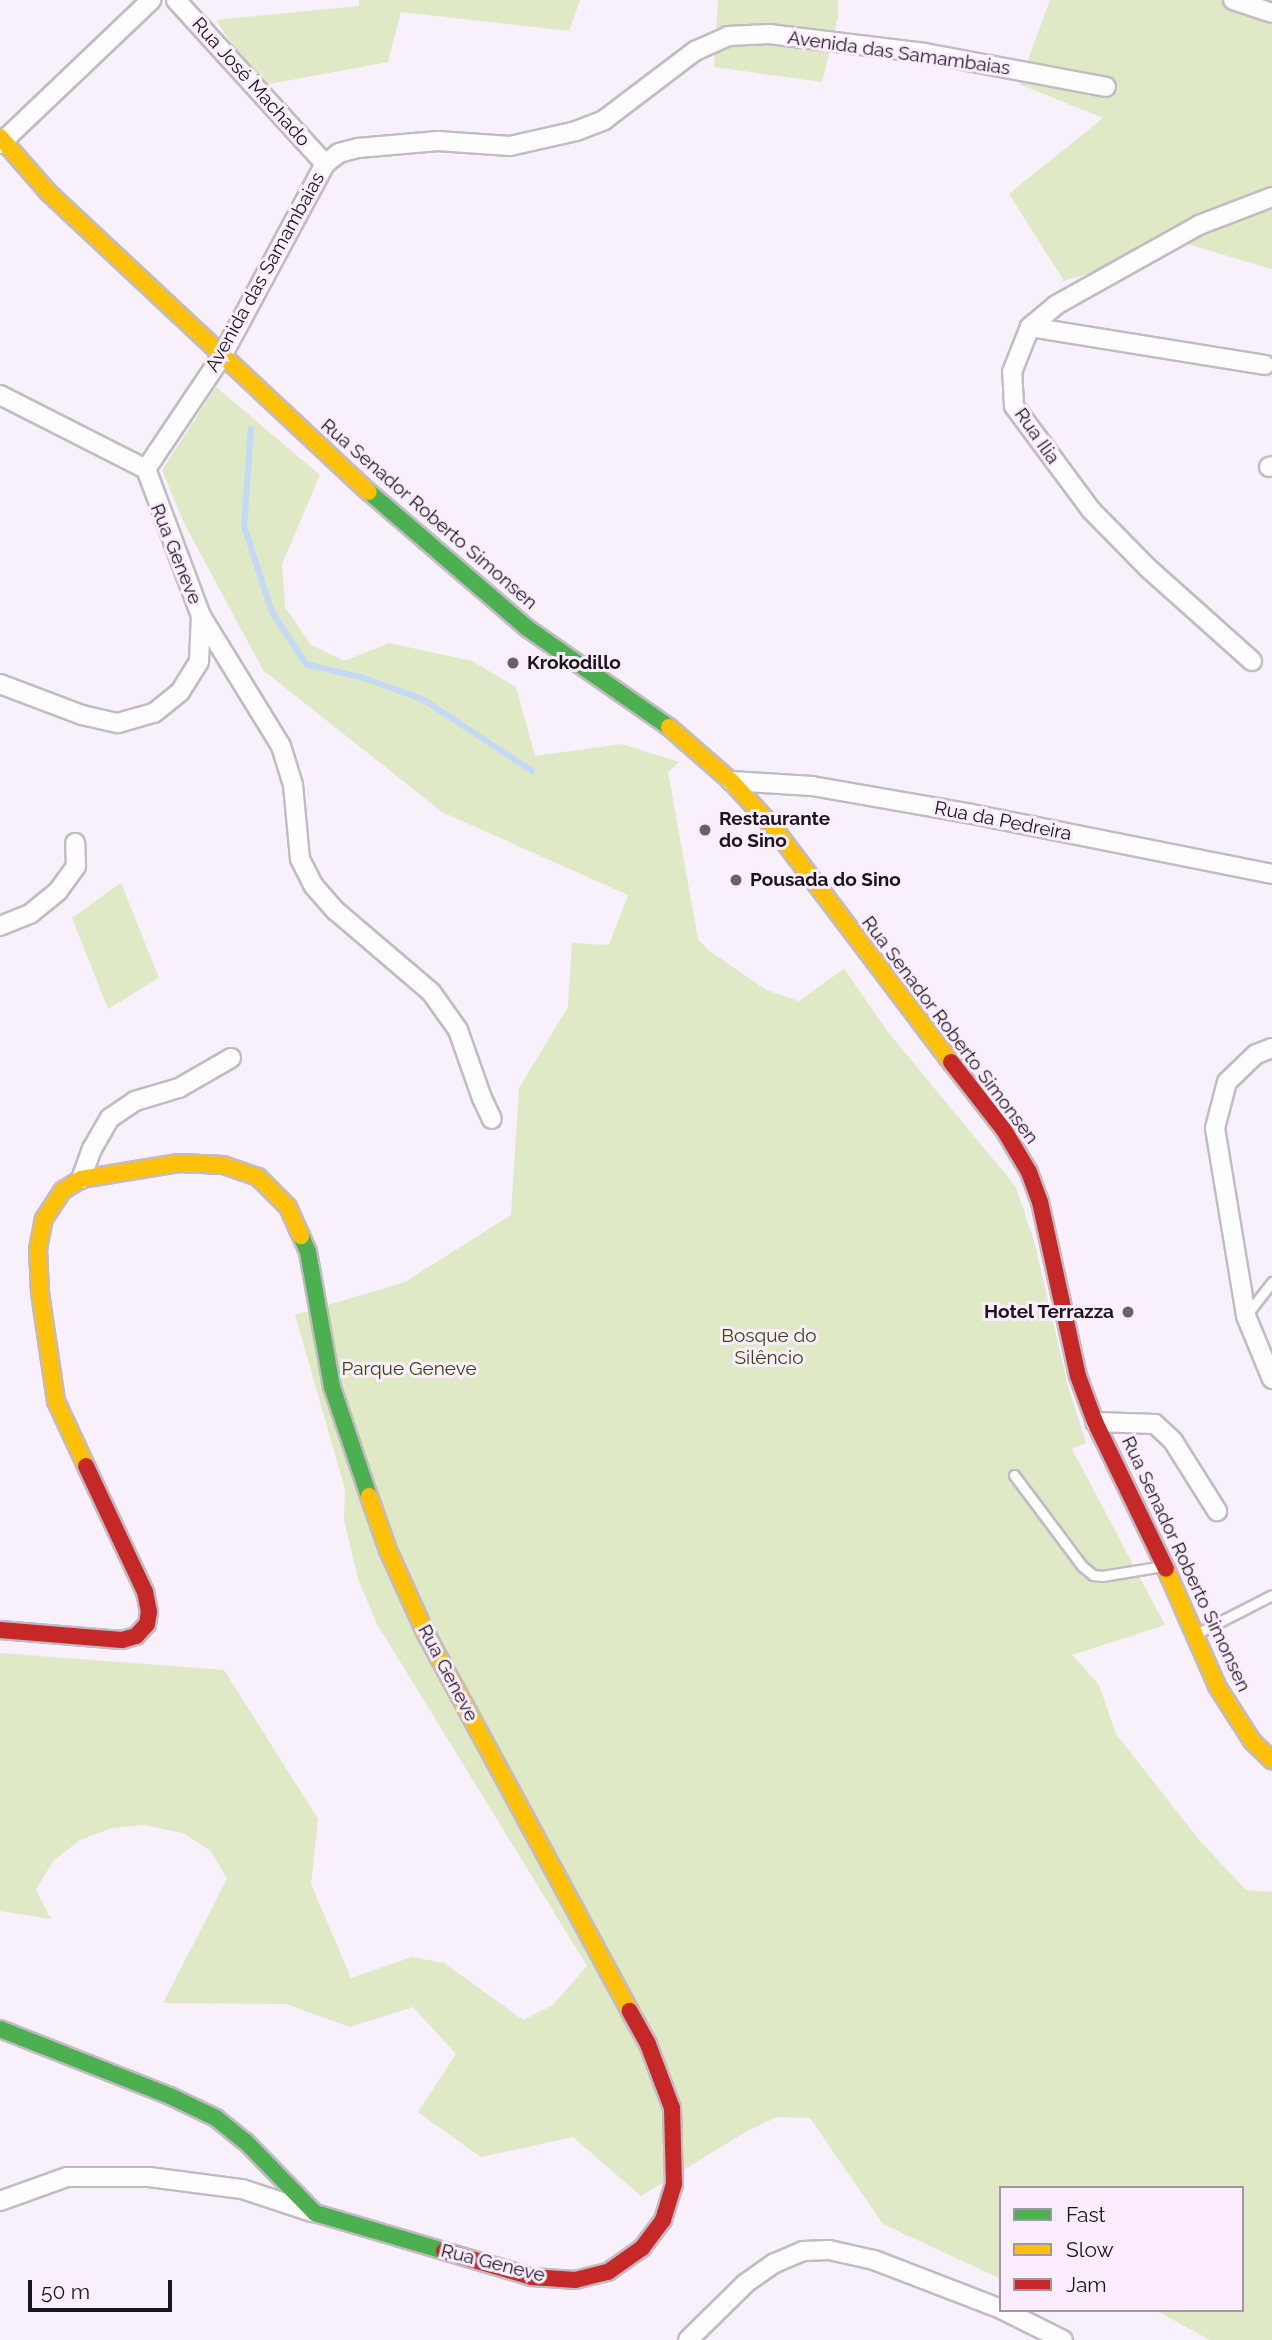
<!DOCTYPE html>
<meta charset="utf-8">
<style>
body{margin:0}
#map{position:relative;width:1272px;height:2340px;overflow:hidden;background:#f8f0fa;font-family:Raleway,sans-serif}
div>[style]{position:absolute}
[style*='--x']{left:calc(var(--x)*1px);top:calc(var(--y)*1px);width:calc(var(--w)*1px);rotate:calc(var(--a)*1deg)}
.green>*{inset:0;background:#dfe9c5}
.stream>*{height:6px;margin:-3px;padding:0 3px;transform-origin:3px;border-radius:3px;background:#c3d9f5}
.roads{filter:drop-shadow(2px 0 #c2bbc3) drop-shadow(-2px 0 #c2bbc3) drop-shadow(0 2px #c2bbc3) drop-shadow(0 -2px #c2bbc3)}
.lane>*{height:9px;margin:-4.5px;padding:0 4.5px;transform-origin:4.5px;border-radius:4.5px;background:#fefdfe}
.street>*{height:18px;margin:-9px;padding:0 9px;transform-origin:9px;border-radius:9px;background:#fefdfe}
.fast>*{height:16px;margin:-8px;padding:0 8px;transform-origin:8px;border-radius:8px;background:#4caf50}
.slow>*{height:16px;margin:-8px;padding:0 8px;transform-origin:8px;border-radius:8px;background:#ffc107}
.jam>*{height:16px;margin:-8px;padding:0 8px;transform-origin:8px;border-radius:8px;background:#c62828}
.dots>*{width:19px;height:19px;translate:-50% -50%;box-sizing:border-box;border:4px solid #fbecfe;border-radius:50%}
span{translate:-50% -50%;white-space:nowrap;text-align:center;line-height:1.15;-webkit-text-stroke:6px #fbecfe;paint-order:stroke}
.street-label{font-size:19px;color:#1a141b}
.poi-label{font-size:19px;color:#1a141b;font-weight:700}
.left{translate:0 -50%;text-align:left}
.right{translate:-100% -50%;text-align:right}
.park-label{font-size:19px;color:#38470f}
.legend{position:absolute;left:999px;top:2186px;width:245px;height:126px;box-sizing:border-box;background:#fbecfe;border:2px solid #a196a3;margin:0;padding:9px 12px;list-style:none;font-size:21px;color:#1a141b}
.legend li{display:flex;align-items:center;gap:14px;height:35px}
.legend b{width:35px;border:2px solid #a196a3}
.scale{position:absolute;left:28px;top:2280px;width:144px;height:32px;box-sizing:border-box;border:4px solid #1a141b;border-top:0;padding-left:9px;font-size:21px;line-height:24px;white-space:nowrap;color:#1a141b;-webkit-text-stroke:5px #fbecfe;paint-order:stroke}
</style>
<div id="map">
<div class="green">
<div style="clip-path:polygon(359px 0,580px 0,569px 31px,401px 12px,388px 62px,259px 86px,216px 20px,359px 6px)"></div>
<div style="clip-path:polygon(718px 0,838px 0,838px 17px,822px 82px,714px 67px)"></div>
<div style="clip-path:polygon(1050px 0,1272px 0,1272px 269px,1187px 244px,1064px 281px,1009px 194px,1103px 118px,1019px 84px)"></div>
<div style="clip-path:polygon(216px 387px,320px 475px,282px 564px,285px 607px,311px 645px,344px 661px,389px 643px,472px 661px,516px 687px,535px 756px,622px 744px,679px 762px,668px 772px,698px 939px,708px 950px,766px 990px,799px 1001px,844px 969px,888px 1032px,1016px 1187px,1034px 1241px,1068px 1386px,1086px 1443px,1072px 1449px,1165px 1625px,1072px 1655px,1099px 1685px,1116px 1734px,1200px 1841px,1246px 1890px,1272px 1892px,1272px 2340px,1210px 2340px,1155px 2310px,1242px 2310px,1242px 2188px,1001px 2188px,1001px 2279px,883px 2224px,810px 2118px,777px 2117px,747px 2131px,641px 2196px,573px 2137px,481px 2157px,418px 2112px,456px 2054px,413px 2007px,350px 2027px,286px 2004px,163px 2003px,227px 1879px,211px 1851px,183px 1833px,144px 1825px,112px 1828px,80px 1840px,53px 1861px,36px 1890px,51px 1919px,0 1911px,0 1653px,224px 1670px,318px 1819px,311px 1884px,351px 1978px,412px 1957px,444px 1963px,523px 2020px,553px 2005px,587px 1966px,377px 1624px,358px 1579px,344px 1519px,345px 1489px,295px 1315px,405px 1282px,511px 1215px,519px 1088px,568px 1007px,572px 943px,609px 945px,628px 895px,442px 812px,263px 670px,184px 523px,162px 470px)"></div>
<div style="clip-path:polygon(121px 883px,159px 978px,108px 1009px,72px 918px)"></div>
</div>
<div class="stream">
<div style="--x:251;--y:429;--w:97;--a:94.1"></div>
<div style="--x:244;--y:526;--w:90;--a:72"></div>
<div style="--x:272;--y:612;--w:62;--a:56.8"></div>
<div style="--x:306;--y:664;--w:60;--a:13.6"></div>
<div style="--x:364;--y:678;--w:64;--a:20.1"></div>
<div style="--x:424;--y:700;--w:129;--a:33.3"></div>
</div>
<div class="roads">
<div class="lane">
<div style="--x:1247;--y:1314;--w:41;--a:-52"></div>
<div style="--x:1014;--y:1475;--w:114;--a:53.2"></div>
<div style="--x:1082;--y:1566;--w:14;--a:39"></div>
<div style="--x:1093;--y:1575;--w:9;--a:6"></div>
<div style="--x:1102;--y:1576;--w:63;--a:-9.2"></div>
<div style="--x:1196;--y:1634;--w:85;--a:-27.2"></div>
</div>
<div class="street">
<div style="--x:176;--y:0;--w:222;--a:47.7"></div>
<div style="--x:1233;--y:0;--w:41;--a:18.4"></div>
<div style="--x:0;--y:144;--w:209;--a:-43.6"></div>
<div style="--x:1030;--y:327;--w:238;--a:9.2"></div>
<div style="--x:0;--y:395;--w:164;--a:26.9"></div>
<div style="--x:1269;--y:467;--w:3;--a:-18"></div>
<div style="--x:146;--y:469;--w:136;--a:-56.1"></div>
<div style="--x:222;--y:356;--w:218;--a:-61.8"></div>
<div style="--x:325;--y:164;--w:18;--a:-38"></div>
<div style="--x:339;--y:153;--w:20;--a:-15"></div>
<div style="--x:358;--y:148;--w:80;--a:-5"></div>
<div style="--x:438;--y:141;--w:72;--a:4"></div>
<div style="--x:510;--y:146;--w:68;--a:-12.8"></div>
<div style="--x:576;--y:131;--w:30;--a:-21"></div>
<div style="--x:604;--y:120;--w:114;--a:-37.2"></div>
<div style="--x:695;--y:51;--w:36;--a:-24"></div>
<div style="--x:728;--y:36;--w:41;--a:-2.8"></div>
<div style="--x:769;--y:34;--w:157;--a:6.9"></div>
<div style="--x:925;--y:53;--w:184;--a:10.6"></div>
<div style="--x:201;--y:616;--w:153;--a:58.4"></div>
<div style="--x:281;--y:746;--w:41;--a:72.9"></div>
<div style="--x:293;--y:785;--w:74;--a:84.6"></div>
<div style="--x:300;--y:859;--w:29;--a:63"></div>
<div style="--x:313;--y:885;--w:35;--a:49"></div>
<div style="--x:336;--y:911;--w:125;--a:40.5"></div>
<div style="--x:431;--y:992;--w:47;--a:54.6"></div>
<div style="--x:458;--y:1030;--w:72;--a:70.6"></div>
<div style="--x:482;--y:1098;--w:23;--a:65"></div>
<div style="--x:1252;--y:661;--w:140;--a:-138.2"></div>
<div style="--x:1148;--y:568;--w:81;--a:-134.5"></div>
<div style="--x:1091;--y:510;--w:129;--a:-126.5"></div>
<div style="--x:1014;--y:406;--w:34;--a:-93"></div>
<div style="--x:1012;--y:372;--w:48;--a:-68.2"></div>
<div style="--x:1030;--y:327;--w:34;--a:-40"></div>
<div style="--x:1056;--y:305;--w:164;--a:-29.2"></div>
<div style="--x:1199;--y:225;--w:78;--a:-21"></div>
<div style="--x:0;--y:684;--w:88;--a:20.7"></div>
<div style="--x:82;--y:715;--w:37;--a:13"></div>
<div style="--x:118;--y:723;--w:37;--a:-16"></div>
<div style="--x:154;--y:713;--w:33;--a:-39"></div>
<div style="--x:180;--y:692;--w:36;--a:-58"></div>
<div style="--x:199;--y:661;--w:45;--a:-87.5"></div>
<div style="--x:201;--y:616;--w:157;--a:-110.5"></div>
<div style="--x:731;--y:781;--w:81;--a:3.5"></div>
<div style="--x:812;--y:786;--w:162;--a:9.9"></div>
<div style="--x:972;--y:814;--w:306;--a:11.3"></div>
<div style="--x:0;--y:926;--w:32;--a:-22"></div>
<div style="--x:30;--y:914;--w:36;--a:-39"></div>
<div style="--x:58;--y:891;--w:31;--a:-54"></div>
<div style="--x:76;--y:866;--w:23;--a:-92"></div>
<div style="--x:1272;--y:1048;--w:17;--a:159"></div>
<div style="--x:1256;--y:1054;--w:40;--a:136"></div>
<div style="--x:1227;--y:1082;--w:48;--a:104.6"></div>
<div style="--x:1215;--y:1128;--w:191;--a:80.6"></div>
<div style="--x:1246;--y:1316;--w:68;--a:67.6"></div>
<div style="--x:81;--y:1179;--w:32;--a:-70"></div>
<div style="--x:92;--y:1149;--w:36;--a:-60"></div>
<div style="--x:110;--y:1118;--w:30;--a:-34"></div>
<div style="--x:135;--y:1101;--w:46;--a:-16.5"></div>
<div style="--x:179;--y:1088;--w:60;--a:-30"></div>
<div style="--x:1095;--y:1422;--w:60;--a:1.9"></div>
<div style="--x:1155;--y:1424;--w:25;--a:43"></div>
<div style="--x:1173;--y:1441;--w:83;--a:57.8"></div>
<div style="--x:0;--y:2201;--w:71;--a:-19.7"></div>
<div style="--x:67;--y:2177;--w:82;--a:0"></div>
<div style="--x:149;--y:2177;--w:94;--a:7.4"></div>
<div style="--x:242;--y:2189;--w:74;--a:18.2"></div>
<div style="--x:1003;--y:2310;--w:67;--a:26.6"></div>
<div style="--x:688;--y:2340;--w:81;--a:-44.5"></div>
<div style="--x:746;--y:2283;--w:35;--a:-35"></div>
<div style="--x:775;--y:2263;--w:30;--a:-23"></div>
<div style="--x:803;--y:2251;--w:26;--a:-2"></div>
<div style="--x:829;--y:2250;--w:46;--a:12.5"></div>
<div style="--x:874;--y:2260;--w:136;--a:21.1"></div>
</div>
<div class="fast">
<div style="--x:369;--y:492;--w:208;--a:40.7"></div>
<div style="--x:527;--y:628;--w:173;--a:34.9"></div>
<div style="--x:301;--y:1236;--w:17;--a:66"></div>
<div style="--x:308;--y:1252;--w:137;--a:79.9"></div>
<div style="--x:332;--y:1387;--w:115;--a:71.3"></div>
<div style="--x:0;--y:2029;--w:183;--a:21.5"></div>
<div style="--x:170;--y:2096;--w:51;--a:25.6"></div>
<div style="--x:216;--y:2118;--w:38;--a:39"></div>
<div style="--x:246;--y:2142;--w:99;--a:45.8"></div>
<div style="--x:315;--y:2213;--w:134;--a:16.4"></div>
</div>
<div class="slow">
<div style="--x:0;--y:137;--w:73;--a:48.9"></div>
<div style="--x:48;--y:192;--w:439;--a:43.1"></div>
<div style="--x:669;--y:727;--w:82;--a:41.1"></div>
<div style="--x:731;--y:781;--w:62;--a:47.6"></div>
<div style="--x:773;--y:827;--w:295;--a:52.9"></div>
<div style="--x:86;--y:1466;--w:72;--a:-114.8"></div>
<div style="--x:56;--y:1401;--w:110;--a:-98.4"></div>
<div style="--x:40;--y:1292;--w:43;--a:-92.7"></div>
<div style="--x:38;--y:1249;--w:31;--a:-79"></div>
<div style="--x:44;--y:1219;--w:33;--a:-57"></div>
<div style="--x:62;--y:1191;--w:22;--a:-32"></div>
<div style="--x:81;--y:1179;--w:99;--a:-9.3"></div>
<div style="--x:179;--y:1163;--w:44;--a:2.6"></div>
<div style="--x:223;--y:1165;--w:37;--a:19"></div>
<div style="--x:258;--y:1177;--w:42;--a:45"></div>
<div style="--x:288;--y:1207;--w:32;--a:66"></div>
<div style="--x:369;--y:1496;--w:57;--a:70.6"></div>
<div style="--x:388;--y:1550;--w:90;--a:65.7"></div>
<div style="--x:425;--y:1632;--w:431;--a:61.6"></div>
<div style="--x:1166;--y:1569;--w:128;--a:66.4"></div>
<div style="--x:1217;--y:1686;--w:65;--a:57.5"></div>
<div style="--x:1252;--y:1741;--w:28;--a:44"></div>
</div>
<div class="jam">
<div style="--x:951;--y:1062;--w:86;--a:52.1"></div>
<div style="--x:1004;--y:1130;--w:49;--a:59.2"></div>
<div style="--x:1029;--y:1172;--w:32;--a:70"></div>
<div style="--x:1040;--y:1202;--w:178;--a:77.7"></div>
<div style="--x:1078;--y:1376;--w:49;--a:69.7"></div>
<div style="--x:1095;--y:1422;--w:163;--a:64.2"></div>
<div style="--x:0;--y:1630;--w:122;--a:4.7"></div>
<div style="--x:122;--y:1640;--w:15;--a:-16"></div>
<div style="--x:136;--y:1636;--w:16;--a:-47"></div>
<div style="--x:147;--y:1624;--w:12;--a:-81"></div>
<div style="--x:149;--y:1612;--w:20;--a:-101"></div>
<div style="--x:145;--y:1592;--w:139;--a:-115.1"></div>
<div style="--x:444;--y:2251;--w:92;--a:16.5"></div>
<div style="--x:532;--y:2277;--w:43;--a:4"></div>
<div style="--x:575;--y:2280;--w:34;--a:-14"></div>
<div style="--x:608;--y:2272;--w:42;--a:-35.2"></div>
<div style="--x:642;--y:2248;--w:35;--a:-53"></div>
<div style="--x:663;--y:2220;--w:38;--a:-73"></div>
<div style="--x:674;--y:2184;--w:76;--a:-91.5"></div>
<div style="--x:672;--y:2108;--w:68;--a:-110.6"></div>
<div style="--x:648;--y:2044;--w:38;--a:-119"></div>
</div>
</div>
<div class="dots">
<div style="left:513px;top:663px;background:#686169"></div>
<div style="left:705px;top:830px;background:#686169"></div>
<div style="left:736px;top:880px;background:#686169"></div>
<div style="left:1128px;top:1312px;background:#686169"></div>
</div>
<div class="street-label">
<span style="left:899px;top:53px;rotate:8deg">Avenida das Samambaias</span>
<span style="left:251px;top:82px;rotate:48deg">Rua José Machado</span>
<span style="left:265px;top:272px;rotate:-61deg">Avenida das Samambaias</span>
<span style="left:1037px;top:436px;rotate:55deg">Rua Ilia</span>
<span style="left:429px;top:514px;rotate:41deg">Rua Senador Roberto Simonsen</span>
<span style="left:176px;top:554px;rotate:68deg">Rua Geneve</span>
<span style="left:1003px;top:821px;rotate:11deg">Rua da Pedreira</span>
<span style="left:950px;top:1030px;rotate:53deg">Rua Senador Roberto Simonsen</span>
<span style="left:1186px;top:1564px;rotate:65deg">Rua Senador Roberto Simonsen</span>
<span style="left:448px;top:1673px;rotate:62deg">Rua Geneve</span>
<span style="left:493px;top:2263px;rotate:14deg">Rua Geneve</span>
</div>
<div class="poi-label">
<span class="left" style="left:527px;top:663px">Krokodillo</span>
<span class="left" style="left:719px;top:830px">Restaurante<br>do Sino</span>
<span class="left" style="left:750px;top:880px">Pousada do Sino</span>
<span class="right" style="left:1114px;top:1312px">Hotel Terrazza</span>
</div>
<div class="park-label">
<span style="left:769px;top:1347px">Bosque do<br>Silêncio</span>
<span style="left:409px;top:1369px">Parque Geneve</span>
</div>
<ul class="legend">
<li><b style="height:9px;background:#4caf50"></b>Fast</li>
<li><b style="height:9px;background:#ffc107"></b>Slow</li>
<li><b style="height:9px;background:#c62828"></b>Jam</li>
</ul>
<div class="scale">50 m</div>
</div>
